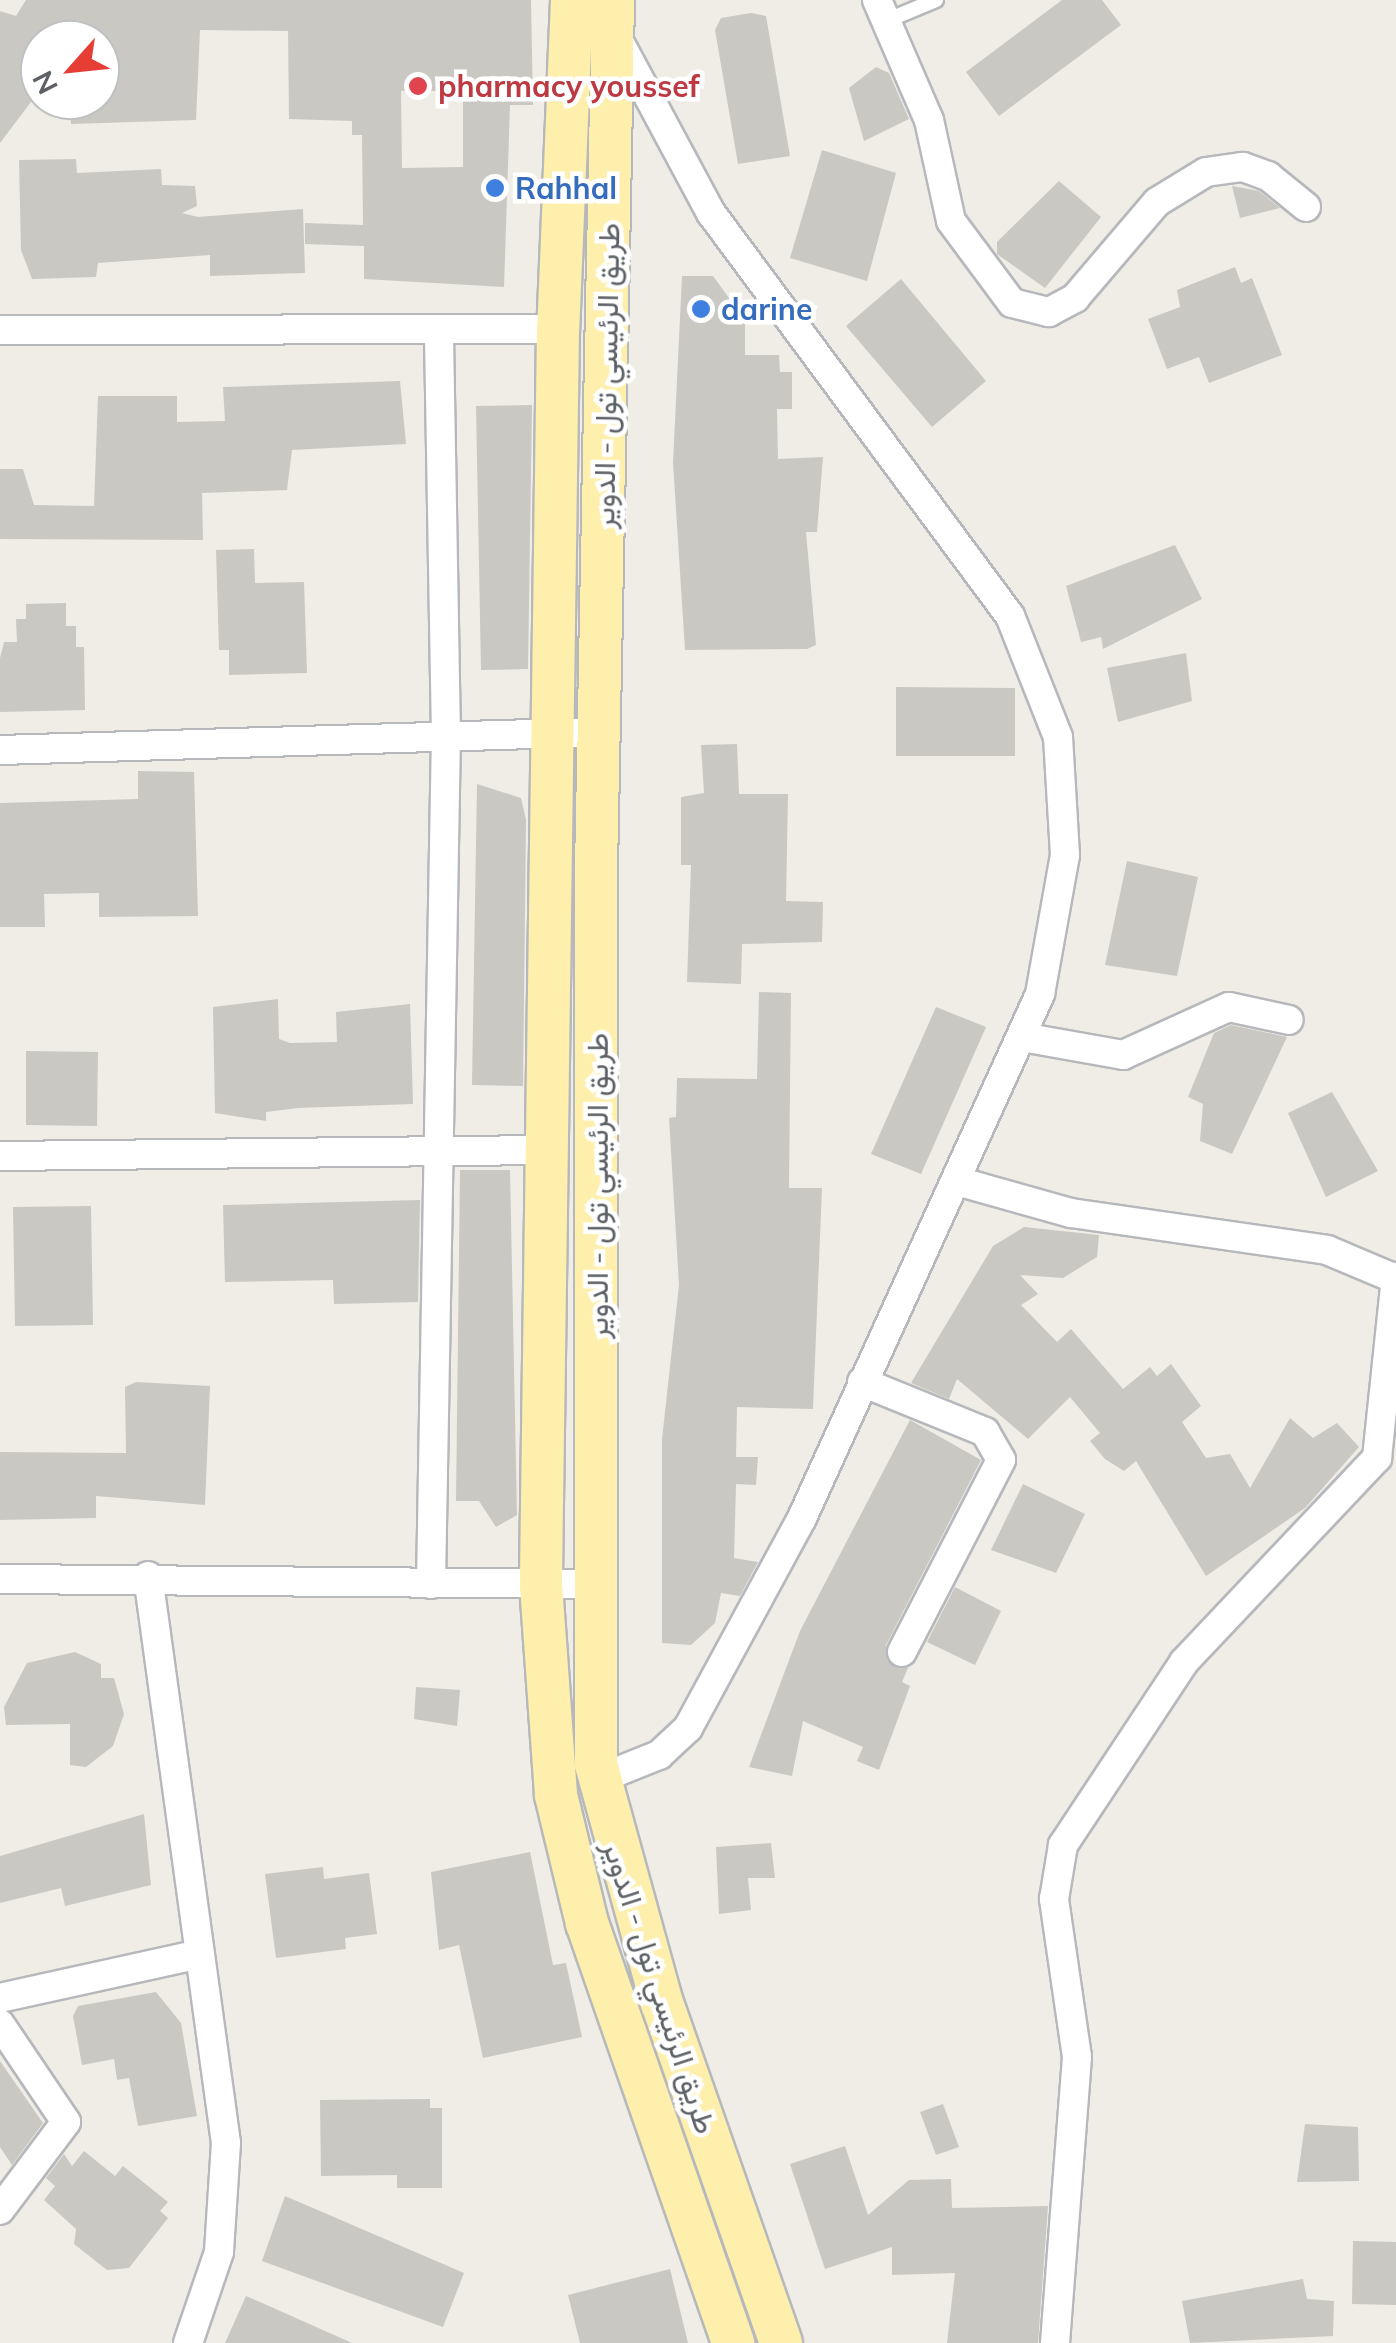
<!DOCTYPE html>
<meta charset="utf-8">
<style>
body{margin:0}
#map{position:relative;width:1396px;height:2343px;overflow:hidden;background:#efede5;font-family:Mulish,Vazirmatn,sans-serif}
div>[style]{position:absolute}
[style*='--x']{left:calc(var(--x)*1px);top:calc(var(--y)*1px);width:calc(var(--w)*1px);rotate:calc(var(--a)*1deg)}
.building>*{inset:0;background:#cac8c3}
.roads{filter:drop-shadow(2px 0 #b6b8bc) drop-shadow(-2px 0 #b6b8bc) drop-shadow(0 2px #b6b8bc) drop-shadow(0 -2px #b6b8bc)}
.service>*{height:14px;margin:-7px;padding:0 7px;transform-origin:7px;border-radius:7px;background:#fff}
.minor>*{height:28px;margin:-14px;padding:0 14px;transform-origin:14px;border-radius:14px;background:#fff}
.primary>*{height:42px;margin:-21px;padding:0 21px;transform-origin:21px;border-radius:21px;background:#feefac}
.dots>*{width:28px;height:28px;translate:-50% -50%;box-sizing:border-box;border:5px solid #fff;border-radius:50%}
span{translate:-50% -50%;white-space:nowrap;text-align:center;line-height:1.15;-webkit-text-stroke:9px #fff;paint-order:stroke}
.health-label{font-size:30px;color:#be3a42;font-weight:700}
.left{translate:0 -50%;text-align:left}
.shop-label{font-size:30px;color:#366cbe;font-weight:700}
.street-label{font-size:30px;color:#5d6166}
.north{position:absolute;left:20px;top:20px;width:100px;height:100px;box-sizing:border-box;background:#fff;border:2px solid #bec0c2;border-radius:50%;rotate:243deg;font-size:28px;font-weight:700;line-height:40px;text-align:center;color:#5d6166}
.north::after{content:'';display:block;margin:auto;width:35px;height:45px;background:#e63e34;clip-path:polygon(50% 0,100% 100%,50% 72%,0 100%)}
</style>
<div id="map">
<div class="building">
<div style="clip-path:polygon(evenodd,26px 0,531px 0,533px 105px,510px 105px,504px 287px,364px 279px,364px 246px,305px 244px,305px 223px,363px 225px,362px 135px,352px 135px,352px 121px,289px 119px,288px 31px,200px 30px,196px 120px,71px 124px,71px 102px,97px 102px,109px 88px,109px 40px,40px 40px,40px 90px,0 143px,0 11px,16px 16px,26px 0,401px 91px,463px 91px,463px 167px,402px 168px,401px 91px)"></div>
<div style="clip-path:polygon(1062px 0,1102px 0,1121px 25px,999px 116px,966px 72px)"></div>
<div style="clip-path:polygon(751px 13px,766px 16px,790px 156px,738px 164px,715px 30px,721px 18px)"></div>
<div style="clip-path:polygon(876px 67px,889px 73px,909px 119px,864px 141px,849px 88px)"></div>
<div style="clip-path:polygon(822px 150px,896px 173px,867px 281px,790px 258px)"></div>
<div style="clip-path:polygon(76px 159px,77px 173px,161px 169px,162px 185px,195px 186px,197px 206px,182px 213px,198px 217px,303px 209px,305px 273px,210px 276px,210px 255px,98px 263px,96px 277px,32px 279px,21px 250px,19px 160px)"></div>
<div style="clip-path:polygon(1059px 181px,1101px 217px,1045px 288px,997px 254px,997px 242px)"></div>
<div style="clip-path:polygon(1232px 186px,1259px 191px,1280px 208px,1240px 218px)"></div>
<div style="clip-path:polygon(1235px 267px,1241px 283px,1252px 278px,1282px 355px,1209px 383px,1199px 357px,1167px 369px,1148px 319px,1180px 307px,1177px 290px)"></div>
<div style="clip-path:polygon(682px 276px,713px 276px,745px 320px,745px 355px,779px 355px,780px 372px,792px 372px,792px 409px,777px 409px,778px 459px,823px 457px,817px 532px,806px 532px,816px 645px,807px 649px,685px 650px,673px 463px)"></div>
<div style="clip-path:polygon(901px 279px,986px 381px,932px 427px,846px 326px)"></div>
<div style="clip-path:polygon(400px 381px,406px 444px,292px 450px,287px 490px,202px 493px,203px 540px,0 539px,0 469px,23px 469px,34px 505px,94px 506px,98px 396px,177px 396px,177px 422px,225px 421px,223px 387px)"></div>
<div style="clip-path:polygon(532px 405px,528px 669px,481px 670px,476px 406px)"></div>
<div style="clip-path:polygon(1175px 545px,1202px 599px,1103px 649px,1101px 637px,1081px 642px,1066px 586px)"></div>
<div style="clip-path:polygon(254px 549px,255px 583px,304px 582px,307px 673px,229px 675px,229px 650px,219px 650px,216px 550px)"></div>
<div style="clip-path:polygon(66px 603px,66px 626px,76px 626px,76px 647px,84px 647px,85px 710px,0 712px,0 658px,4px 642px,17px 642px,16px 619px,26px 619px,26px 604px)"></div>
<div style="clip-path:polygon(1186px 653px,1192px 701px,1118px 722px,1107px 668px)"></div>
<div style="clip-path:polygon(896px 687px,1015px 688px,1015px 756px,896px 756px)"></div>
<div style="clip-path:polygon(737px 744px,739px 794px,788px 794px,786px 901px,823px 902px,822px 942px,742px 944px,741px 984px,687px 982px,691px 865px,681px 865px,681px 797px,704px 793px,701px 745px)"></div>
<div style="clip-path:polygon(138px 771px,194px 772px,198px 916px,99px 917px,99px 893px,44px 894px,45px 927px,0 927px,0 803px,138px 799px)"></div>
<div style="clip-path:polygon(477px 784px,521px 798px,526px 820px,523px 1086px,472px 1085px)"></div>
<div style="clip-path:polygon(1127px 861px,1198px 877px,1177px 976px,1105px 965px)"></div>
<div style="clip-path:polygon(759px 992px,791px 993px,789px 1188px,822px 1188px,813px 1409px,737px 1407px,736px 1457px,758px 1457px,756px 1485px,736px 1484px,734px 1558px,758px 1562px,740px 1596px,721px 1593px,715px 1623px,691px 1645px,662px 1643px,662px 1439px,679px 1285px,669px 1118px,676px 1117px,677px 1078px,757px 1079px)"></div>
<div style="clip-path:polygon(278px 999px,279px 1039px,290px 1043px,337px 1042px,336px 1012px,410px 1004px,413px 1104px,298px 1108px,266px 1112px,266px 1121px,215px 1113px,213px 1007px)"></div>
<div style="clip-path:polygon(936px 1007px,986px 1027px,921px 1174px,871px 1154px)"></div>
<div style="clip-path:polygon(1231px 1025px,1287px 1037px,1232px 1154px,1200px 1141px,1203px 1104px,1188px 1097px,1214px 1033px)"></div>
<div style="clip-path:polygon(26px 1051px,98px 1052px,97px 1126px,26px 1125px)"></div>
<div style="clip-path:polygon(1332px 1092px,1378px 1171px,1326px 1197px,1288px 1113px)"></div>
<div style="clip-path:polygon(460px 1170px,510px 1170px,517px 1515px,496px 1527px,479px 1501px,456px 1501px)"></div>
<div style="clip-path:polygon(420px 1200px,418px 1302px,334px 1304px,333px 1280px,225px 1282px,223px 1205px)"></div>
<div style="clip-path:polygon(91px 1206px,93px 1325px,15px 1326px,13px 1207px)"></div>
<div style="clip-path:polygon(1024px 1227px,1099px 1235px,1097px 1257px,1063px 1278px,1020px 1275px,1038px 1294px,1021px 1305px,1057px 1342px,1071px 1329px,1123px 1389px,1150px 1367px,1157px 1376px,1171px 1364px,1201px 1406px,1182px 1422px,1206px 1458px,1230px 1454px,1250px 1488px,1290px 1418px,1313px 1438px,1337px 1423px,1359px 1447px,1305px 1508px,1206px 1576px,1136px 1461px,1124px 1471px,1105px 1459px,1090px 1441px,1100px 1433px,1070px 1397px,1028px 1439px,957px 1379px,949px 1399px,911px 1383px,993px 1246px)"></div>
<div style="clip-path:polygon(136px 1382px,210px 1386px,205px 1505px,96px 1496px,96px 1518px,0 1520px,0 1452px,126px 1453px,125px 1387px)"></div>
<div style="clip-path:polygon(910px 1420px,981px 1460px,886px 1645px,887px 1661px,908px 1668px,902px 1682px,910px 1686px,879px 1770px,857px 1761px,863px 1747px,803px 1721px,792px 1776px,749px 1767px,800px 1631px)"></div>
<div style="clip-path:polygon(1023px 1484px,1085px 1514px,1056px 1573px,991px 1550px)"></div>
<div style="clip-path:polygon(955px 1587px,1001px 1611px,975px 1665px,927px 1642px)"></div>
<div style="clip-path:polygon(75px 1652px,101px 1664px,101px 1678px,114px 1678px,124px 1714px,113px 1746px,86px 1767px,70px 1765px,70px 1724px,6px 1725px,4px 1707px,27px 1663px)"></div>
<div style="clip-path:polygon(416px 1687px,460px 1690px,457px 1726px,414px 1719px)"></div>
<div style="clip-path:polygon(144px 1814px,151px 1885px,65px 1906px,61px 1888px,0 1903px,0 1856px)"></div>
<div style="clip-path:polygon(771px 1843px,775px 1878px,748px 1878px,751px 1910px,719px 1914px,716px 1847px)"></div>
<div style="clip-path:polygon(530px 1852px,553px 1965px,566px 1963px,582px 2037px,483px 2058px,459px 1945px,439px 1950px,431px 1872px)"></div>
<div style="clip-path:polygon(323px 1867px,324px 1879px,369px 1873px,377px 1934px,345px 1938px,346px 1949px,276px 1958px,265px 1874px)"></div>
<div style="clip-path:polygon(156px 1992px,181px 2023px,197px 2116px,138px 2126px,129px 2078px,117px 2080px,114px 2059px,82px 2065px,73px 2016px,78px 2006px)"></div>
<div style="clip-path:polygon(0 2061px,43px 2123px,12px 2165px,0 2147px)"></div>
<div style="clip-path:polygon(430px 2099px,430px 2108px,442px 2108px,442px 2188px,397px 2188px,397px 2175px,321px 2176px,320px 2100px)"></div>
<div style="clip-path:polygon(943px 2104px,959px 2147px,936px 2155px,920px 2112px)"></div>
<div style="clip-path:polygon(1305px 2124px,1358px 2127px,1359px 2181px,1297px 2182px)"></div>
<div style="clip-path:polygon(845px 2146px,868px 2215px,909px 2180px,951px 2179px,952px 2208px,1048px 2206px,1038px 2343px,947px 2343px,955px 2273px,892px 2275px,892px 2247px,825px 2269px,790px 2164px)"></div>
<div style="clip-path:polygon(84px 2151px,115px 2176px,123px 2166px,168px 2202px,160px 2211px,168px 2218px,129px 2268px,107px 2270px,74px 2244px,76px 2229px,44px 2200px,55px 2186px,46px 2178px,64px 2154px,72px 2166px)"></div>
<div style="clip-path:polygon(285px 2196px,464px 2273px,443px 2327px,262px 2261px)"></div>
<div style="clip-path:polygon(1353px 2241px,1396px 2242px,1396px 2305px,1352px 2304px)"></div>
<div style="clip-path:polygon(670px 2269px,688px 2343px,580px 2343px,568px 2295px)"></div>
<div style="clip-path:polygon(1303px 2279px,1307px 2299px,1334px 2301px,1333px 2336px,1190px 2343px,1182px 2301px)"></div>
<div style="clip-path:polygon(246px 2296px,260px 2302px,352px 2343px,225px 2343px)"></div>
</div>
<div class="roads">
<div class="service">
<div style="--x:888;--y:20;--w:52;--a:-22.6"></div>
</div>
<div class="minor">
<div style="--x:877;--y:0;--w:131;--a:66.6"></div>
<div style="--x:929;--y:120;--w:103;--a:77.7"></div>
<div style="--x:951;--y:221;--w:102;--a:53.4"></div>
<div style="--x:1012;--y:303;--w:38;--a:14"></div>
<div style="--x:1049;--y:312;--w:30;--a:-28"></div>
<div style="--x:1075;--y:298;--w:126;--a:-49.5"></div>
<div style="--x:1157;--y:202;--w:57;--a:-31.5"></div>
<div style="--x:1206;--y:172;--w:37;--a:-8"></div>
<div style="--x:1243;--y:167;--w:27;--a:20"></div>
<div style="--x:1268;--y:176;--w:49;--a:39.2"></div>
<div style="--x:0;--y:330;--w:558;--a:-0.1"></div>
<div style="--x:0;--y:750;--w:600;--a:-1.72"></div>
<div style="--x:1022;--y:1037;--w:103;--a:10.1"></div>
<div style="--x:1123;--y:1055;--w:116;--a:-24.4"></div>
<div style="--x:1229;--y:1007;--w:61;--a:12.2"></div>
<div style="--x:0;--y:1156;--w:549;--a:-0.63"></div>
<div style="--x:957;--y:1181;--w:118;--a:15.7"></div>
<div style="--x:1071;--y:1213;--w:259;--a:8.2"></div>
<div style="--x:1327;--y:1250;--w:75;--a:22.8"></div>
<div style="--x:862;--y:1382;--w:133;--a:22.1"></div>
<div style="--x:985;--y:1432;--w:32;--a:60"></div>
<div style="--x:1001;--y:1460;--w:216;--a:117.3"></div>
<div style="--x:148;--y:1576;--w:572;--a:82.17"></div>
<div style="--x:226;--y:2143;--w:109;--a:93.7"></div>
<div style="--x:219;--y:2252;--w:96;--a:108.8"></div>
<div style="--x:0;--y:1579;--w:590;--a:0.49"></div>
<div style="--x:431;--y:1584;--w:847;--a:-88.99"></div>
<div style="--x:446;--y:737;--w:407;--a:-91"></div>
<div style="--x:599;--y:1779;--w:65;--a:-21.8"></div>
<div style="--x:659;--y:1755;--w:40;--a:-43"></div>
<div style="--x:688;--y:1728;--w:239;--a:-61.5"></div>
<div style="--x:802;--y:1518;--w:576;--a:-65.57"></div>
<div style="--x:1040;--y:994;--w:141;--a:-79.8"></div>
<div style="--x:1065;--y:855;--w:118;--a:-93.4"></div>
<div style="--x:1058;--y:737;--w:130;--a:-111.6"></div>
<div style="--x:1010;--y:616;--w:502;--a:-126.57"></div>
<div style="--x:711;--y:213;--w:201;--a:-118.2"></div>
<div style="--x:0;--y:1998;--w:200;--a:-12.4"></div>
<div style="--x:0;--y:2024;--w:118;--a:56"></div>
<div style="--x:66;--y:2122;--w:110;--a:126.9"></div>
<div style="--x:1055;--y:2343;--w:287;--a:-85.6"></div>
<div style="--x:1077;--y:2057;--w:160;--a:-98.3"></div>
<div style="--x:1054;--y:1899;--w:55;--a:-80.5"></div>
<div style="--x:1063;--y:1845;--w:219;--a:-56.5"></div>
<div style="--x:1184;--y:1662;--w:281;--a:-46.6"></div>
<div style="--x:1377;--y:1458;--w:182;--a:-84"></div>
</div>
<div class="primary">
<div style="--x:572;--y:0;--w:329;--a:92.4"></div>
<div style="--x:558;--y:329;--w:1256;--a:90.78"></div>
<div style="--x:541;--y:1585;--w:211;--a:85.9"></div>
<div style="--x:556;--y:1795;--w:132;--a:76.4"></div>
<div style="--x:587;--y:1923;--w:445;--a:70.8"></div>
<div style="--x:613;--y:0;--w:871;--a:91.12"></div>
<div style="--x:596;--y:871;--w:893;--a:90"></div>
<div style="--x:596;--y:1764;--w:248;--a:74.6"></div>
<div style="--x:662;--y:2003;--w:360;--a:70.7"></div>
</div>
</div>
<div class="dots">
<div style="left:418px;top:86px;background:#e0444e"></div>
<div style="left:495px;top:188px;background:#3f7fe0"></div>
<div style="left:701px;top:309px;background:#3f7fe0"></div>
</div>
<div class="health-label">
<span class="left" style="left:438px;top:86px">pharmacy youssef</span>
</div>
<div class="shop-label">
<span class="left" style="left:515px;top:188px">Rahhal</span>
<span class="left" style="left:721px;top:309px">darine</span>
</div>
<div class="street-label">
<span style="left:606px;top:376px;rotate:-89deg">طريق الرئيسي تول - الدوير</span>
<span style="left:597px;top:1186px;rotate:-90deg">طريق الرئيسي تول - الدوير</span>
<span style="left:660px;top:1987px;rotate:72deg">طريق الرئيسي تول - الدوير</span>
</div>
<div class="north">N</div>
</div>
